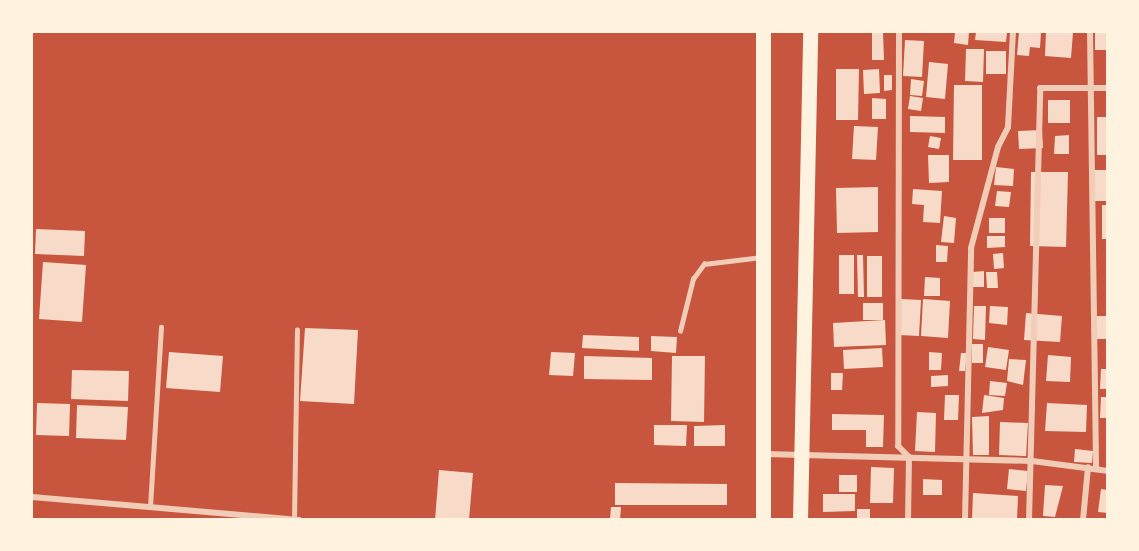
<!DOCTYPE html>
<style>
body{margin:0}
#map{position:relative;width:1139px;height:551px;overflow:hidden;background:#c8553d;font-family:Inter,sans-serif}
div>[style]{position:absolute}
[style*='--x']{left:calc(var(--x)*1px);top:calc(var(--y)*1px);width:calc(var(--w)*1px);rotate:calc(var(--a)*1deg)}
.building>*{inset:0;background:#f7dbc8}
.service>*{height:4.5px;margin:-2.25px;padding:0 2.25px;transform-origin:2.25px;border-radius:2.25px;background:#f1ccb7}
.minor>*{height:6px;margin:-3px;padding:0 3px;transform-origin:3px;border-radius:3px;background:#f1ccb7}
.primary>*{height:15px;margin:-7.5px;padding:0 7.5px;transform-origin:7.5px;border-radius:7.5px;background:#fff3e0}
span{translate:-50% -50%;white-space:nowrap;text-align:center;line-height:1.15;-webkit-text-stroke:4.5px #fff3e0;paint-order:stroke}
.frame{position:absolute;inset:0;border:33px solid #fff3e0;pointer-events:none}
</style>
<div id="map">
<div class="building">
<div style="clip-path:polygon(872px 32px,883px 32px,884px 60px,872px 60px)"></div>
<div style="clip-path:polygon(955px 32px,969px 32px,968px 45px,954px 43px)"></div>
<div style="clip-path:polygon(976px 32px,1007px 32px,1006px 42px,975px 40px)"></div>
<div style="clip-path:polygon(1019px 32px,1041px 32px,1040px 48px,1030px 47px,1029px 56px,1017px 55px)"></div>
<div style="clip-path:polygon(1046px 32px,1073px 32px,1071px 58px,1045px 56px)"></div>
<div style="clip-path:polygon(1095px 32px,1108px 32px,1108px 50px,1095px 50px)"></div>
<div style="clip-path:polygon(905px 40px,924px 41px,922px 77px,903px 76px)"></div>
<div style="clip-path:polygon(966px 49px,984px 49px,983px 82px,965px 81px)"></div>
<div style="clip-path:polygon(986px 51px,1006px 51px,1006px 74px,986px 74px)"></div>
<div style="clip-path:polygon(929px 62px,948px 64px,945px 99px,926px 97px)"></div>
<div style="clip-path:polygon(836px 69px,859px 69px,858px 120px,836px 120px)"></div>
<div style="clip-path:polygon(879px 69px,880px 93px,864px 94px,863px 70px)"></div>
<div style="clip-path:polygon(884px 75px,892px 75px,892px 90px,884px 91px)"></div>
<div style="clip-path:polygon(911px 79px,924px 81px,922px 96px,910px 95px)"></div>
<div style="clip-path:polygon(954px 85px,982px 85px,982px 160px,953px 160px)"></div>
<div style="clip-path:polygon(910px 96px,923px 98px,921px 111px,908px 109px)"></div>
<div style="clip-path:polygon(872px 98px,886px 99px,886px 119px,872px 119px)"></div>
<div style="clip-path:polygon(1048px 100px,1070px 100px,1070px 123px,1048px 123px)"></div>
<div style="clip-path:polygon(910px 116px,945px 117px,945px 133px,910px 132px)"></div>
<div style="clip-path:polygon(1097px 117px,1108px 117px,1108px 155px,1097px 155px)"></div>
<div style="clip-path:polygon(854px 126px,878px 127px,876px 160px,852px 159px)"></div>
<div style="clip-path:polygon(1042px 130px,1043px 148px,1019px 149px,1018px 131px)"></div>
<div style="clip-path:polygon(1069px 135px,1069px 154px,1054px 154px,1055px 136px)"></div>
<div style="clip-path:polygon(930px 136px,941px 138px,939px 149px,928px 147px)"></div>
<div style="clip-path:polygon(928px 155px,949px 155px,949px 182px,929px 183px)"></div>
<div style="clip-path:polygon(996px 167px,1014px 169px,1013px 186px,994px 185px)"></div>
<div style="clip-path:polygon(1094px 170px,1108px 170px,1108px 201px,1094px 201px)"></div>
<div style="clip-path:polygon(1031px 172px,1068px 172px,1066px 247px,1030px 246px)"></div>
<div style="clip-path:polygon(878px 187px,878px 232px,837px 233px,836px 188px)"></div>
<div style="clip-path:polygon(913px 189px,942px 191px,940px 223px,923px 222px,924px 205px,912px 204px)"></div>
<div style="clip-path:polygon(997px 191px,1011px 192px,1009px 207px,995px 206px)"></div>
<div style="clip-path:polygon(1102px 205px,1108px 205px,1108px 239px,1102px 239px)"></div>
<div style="clip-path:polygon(944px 216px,956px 218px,954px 243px,941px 242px)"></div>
<div style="clip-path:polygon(989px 218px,1005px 218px,1005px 233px,989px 233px)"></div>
<div style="clip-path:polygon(36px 229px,85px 231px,84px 256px,35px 254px)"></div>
<div style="clip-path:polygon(987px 236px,1005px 236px,1005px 247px,987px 248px)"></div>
<div style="clip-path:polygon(936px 245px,948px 246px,947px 262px,936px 262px)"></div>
<div style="clip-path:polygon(1003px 253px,1004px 268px,994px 269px,993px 254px)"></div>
<div style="clip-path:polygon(839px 255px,854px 255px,854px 294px,839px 294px)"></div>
<div style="clip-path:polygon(857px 255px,863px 255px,864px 297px,858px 297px)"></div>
<div style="clip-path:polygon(867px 256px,882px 256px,882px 297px,867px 297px)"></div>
<div style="clip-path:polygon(43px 262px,86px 265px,82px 322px,39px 319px)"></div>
<div style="clip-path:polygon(984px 271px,984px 287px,973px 287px,973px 272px)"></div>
<div style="clip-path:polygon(986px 272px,997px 272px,998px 288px,987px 288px)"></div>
<div style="clip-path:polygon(925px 277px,940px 278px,940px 296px,924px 296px)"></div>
<div style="clip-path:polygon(901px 299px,921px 300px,919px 336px,899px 335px)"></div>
<div style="clip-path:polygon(923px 299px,950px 301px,948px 338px,921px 336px)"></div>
<div style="clip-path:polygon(863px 303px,883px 303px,883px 320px,863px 320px)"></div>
<div style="clip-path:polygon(974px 306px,986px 306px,985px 340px,973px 339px)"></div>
<div style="clip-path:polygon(990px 306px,1008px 307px,1007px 325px,989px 323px)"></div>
<div style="clip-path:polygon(1026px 313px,1062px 316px,1060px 342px,1024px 340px)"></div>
<div style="clip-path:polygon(1097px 316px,1108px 316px,1108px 339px,1096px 339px)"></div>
<div style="clip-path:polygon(885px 320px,886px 345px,834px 347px,833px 323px)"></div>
<div style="clip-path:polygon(305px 328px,358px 330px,354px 404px,300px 401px)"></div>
<div style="clip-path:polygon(583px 335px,639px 337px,639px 351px,582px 348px)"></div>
<div style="clip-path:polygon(651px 336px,677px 337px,676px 353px,651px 351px)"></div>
<div style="clip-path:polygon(972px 344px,983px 344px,983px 363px,972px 363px)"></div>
<div style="clip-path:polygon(988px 347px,1009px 350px,1006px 370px,985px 367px)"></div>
<div style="clip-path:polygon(882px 348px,883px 367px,844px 369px,843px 350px)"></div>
<div style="clip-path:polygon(169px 352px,223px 356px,220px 392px,166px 388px)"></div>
<div style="clip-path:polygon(551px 352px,575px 353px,573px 376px,549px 375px)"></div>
<div style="clip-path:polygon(929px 352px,942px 353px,941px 370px,929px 370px)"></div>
<div style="clip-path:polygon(961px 353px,967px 353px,965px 371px,959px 371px)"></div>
<div style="clip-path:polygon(1048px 355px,1071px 357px,1070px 382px,1046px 381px)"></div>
<div style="clip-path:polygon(584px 356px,652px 358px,652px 380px,584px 379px)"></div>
<div style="clip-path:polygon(672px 356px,705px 356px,704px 422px,671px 421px)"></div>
<div style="clip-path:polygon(1009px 359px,1026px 360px,1023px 385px,1007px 381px)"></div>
<div style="clip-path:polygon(1101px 369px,1108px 369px,1108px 389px,1100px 389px)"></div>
<div style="clip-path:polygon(72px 370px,129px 371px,128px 401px,71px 399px)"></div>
<div style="clip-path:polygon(831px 373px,843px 373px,842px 390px,831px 390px)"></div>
<div style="clip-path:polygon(948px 375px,948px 386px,931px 387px,931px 376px)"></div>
<div style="clip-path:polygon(990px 381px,1007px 383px,1005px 396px,989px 395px)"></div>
<div style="clip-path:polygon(945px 395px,959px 395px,958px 420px,944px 420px)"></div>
<div style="clip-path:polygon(984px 395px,1004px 398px,1003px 410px,982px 413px)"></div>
<div style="clip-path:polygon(1101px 397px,1108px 397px,1108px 418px,1100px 418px)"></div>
<div style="clip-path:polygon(37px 403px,70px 404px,69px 436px,36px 435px)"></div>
<div style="clip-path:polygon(1047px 403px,1087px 405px,1086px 432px,1045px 431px)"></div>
<div style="clip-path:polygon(77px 405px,128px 407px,126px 440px,76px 438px)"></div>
<div style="clip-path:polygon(917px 412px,936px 413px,935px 452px,915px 451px)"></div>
<div style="clip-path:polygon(832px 414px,884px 415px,883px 447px,866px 447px,866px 430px,832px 430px)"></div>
<div style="clip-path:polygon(989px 416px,989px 455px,973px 455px,972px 417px)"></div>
<div style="clip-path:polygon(1000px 422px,1028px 423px,1026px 456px,999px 455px)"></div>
<div style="clip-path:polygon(654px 425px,687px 425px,686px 446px,654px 445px)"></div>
<div style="clip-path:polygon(725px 425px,725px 446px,694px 446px,694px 426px)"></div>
<div style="clip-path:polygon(1075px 449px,1093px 451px,1092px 463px,1074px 462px)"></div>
<div style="clip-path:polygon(871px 467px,894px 468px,893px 503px,870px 503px)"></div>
<div style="clip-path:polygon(1009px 469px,1028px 471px,1026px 491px,1007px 489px)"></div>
<div style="clip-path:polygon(439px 470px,473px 473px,469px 520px,435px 520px)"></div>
<div style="clip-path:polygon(839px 475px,857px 475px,857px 492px,839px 492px)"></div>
<div style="clip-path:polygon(923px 479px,942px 480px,942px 495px,923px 495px)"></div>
<div style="clip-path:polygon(615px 483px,727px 484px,727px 505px,615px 505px)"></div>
<div style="clip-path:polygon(1045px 485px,1063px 486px,1055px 517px,1043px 516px)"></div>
<div style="clip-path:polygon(1101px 489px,1108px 490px,1108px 513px,1098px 512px)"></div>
<div style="clip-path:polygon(973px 493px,1018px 496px,1017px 520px,972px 520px)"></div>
<div style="clip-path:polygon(823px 494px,855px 494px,855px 511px,823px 512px)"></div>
<div style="clip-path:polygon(611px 507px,621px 507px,620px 520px,610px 519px)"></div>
<div style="clip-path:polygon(857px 509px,870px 509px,870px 520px,857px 520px)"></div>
</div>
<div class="service">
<div style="--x:680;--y:331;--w:54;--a:-76"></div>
<div style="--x:693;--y:279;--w:19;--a:-54"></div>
<div style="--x:704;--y:264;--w:58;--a:-6.9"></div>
<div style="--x:150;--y:507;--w:180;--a:-86.5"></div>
<div style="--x:294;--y:519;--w:189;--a:-89.1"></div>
</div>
<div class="minor">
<div style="--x:899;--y:32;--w:414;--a:90.1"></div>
<div style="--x:898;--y:446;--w:16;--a:45"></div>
<div style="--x:909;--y:457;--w:63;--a:90.9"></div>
<div style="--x:1090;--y:32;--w:436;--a:89.2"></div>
<div style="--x:765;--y:454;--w:267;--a:1.5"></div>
<div style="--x:1032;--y:461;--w:77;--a:7.5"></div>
<div style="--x:32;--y:497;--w:268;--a:4.9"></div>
<div style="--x:965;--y:520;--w:272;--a:-88.7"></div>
<div style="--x:971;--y:248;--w:105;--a:-75"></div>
<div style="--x:998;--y:147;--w:22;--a:-63"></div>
<div style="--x:1008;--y:127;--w:95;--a:-87"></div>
<div style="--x:1029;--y:520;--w:432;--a:-88.5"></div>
<div style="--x:1040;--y:88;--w:68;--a:0"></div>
<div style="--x:1083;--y:520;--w:53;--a:-84.6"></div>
</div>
<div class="primary">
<div style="--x:763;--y:32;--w:488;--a:90"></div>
<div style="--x:800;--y:520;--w:488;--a:-88.8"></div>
</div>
<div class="frame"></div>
</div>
